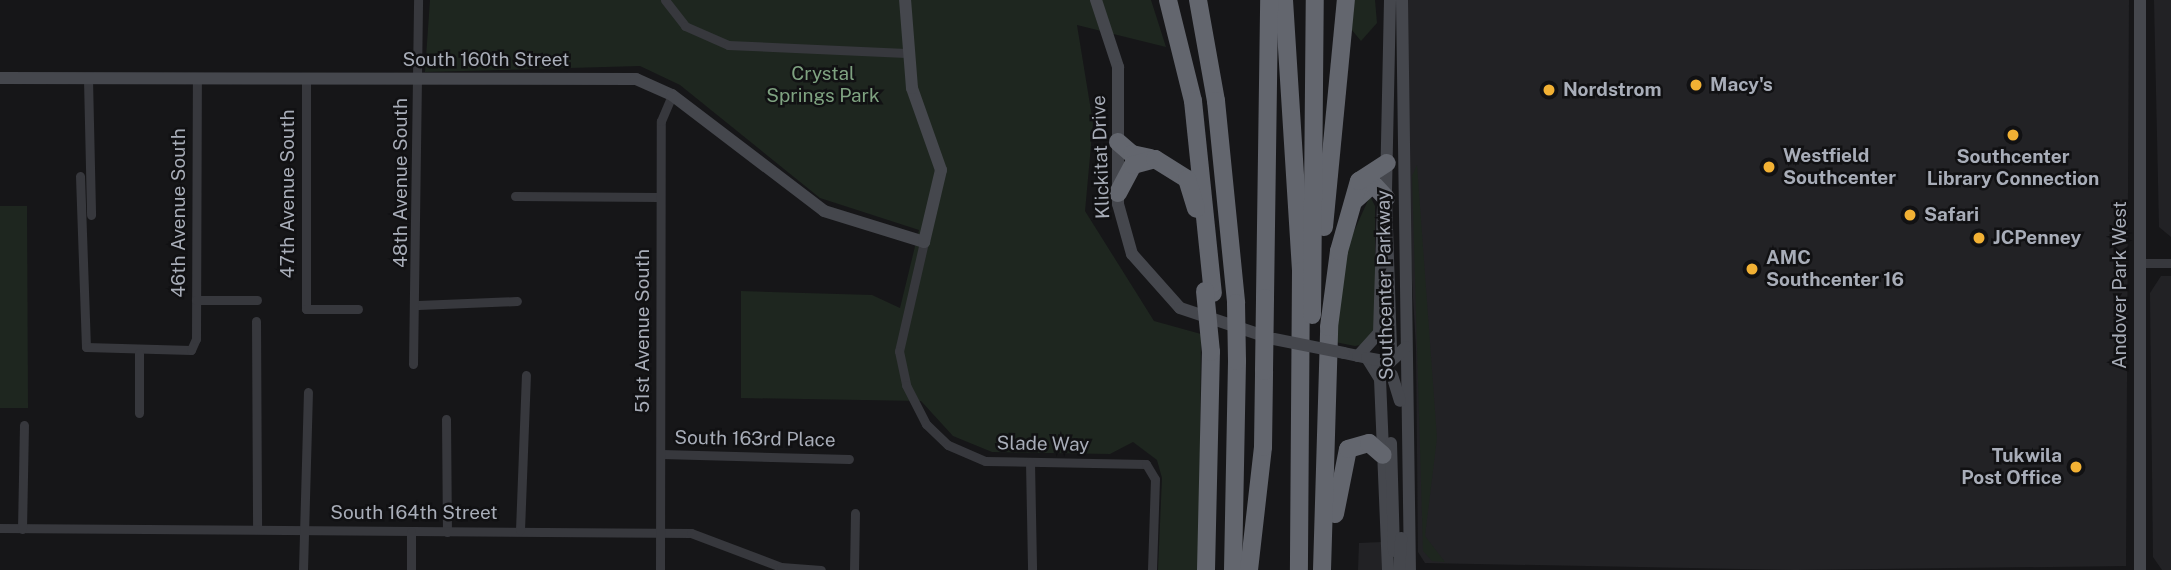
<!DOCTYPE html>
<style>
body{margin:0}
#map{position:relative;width:2171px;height:570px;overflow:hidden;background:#161618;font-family:"Public Sans",sans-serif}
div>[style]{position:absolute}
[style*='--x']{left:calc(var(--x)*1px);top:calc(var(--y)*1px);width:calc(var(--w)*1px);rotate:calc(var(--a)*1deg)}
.built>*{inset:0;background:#222225}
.green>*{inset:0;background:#1e261f}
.street>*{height:9px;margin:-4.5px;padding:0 4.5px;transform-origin:4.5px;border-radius:4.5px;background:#37383d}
.secondary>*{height:12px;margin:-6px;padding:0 6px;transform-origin:6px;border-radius:6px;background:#45474d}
.highway>*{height:18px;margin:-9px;padding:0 9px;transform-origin:9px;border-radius:9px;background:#63666e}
.secondary-bridge>*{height:12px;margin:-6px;padding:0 6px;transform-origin:6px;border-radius:6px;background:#45474d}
.highway-bridge>*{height:18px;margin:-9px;padding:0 9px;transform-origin:9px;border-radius:9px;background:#63666e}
.dots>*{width:19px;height:19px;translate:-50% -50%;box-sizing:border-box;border:4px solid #111113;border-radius:50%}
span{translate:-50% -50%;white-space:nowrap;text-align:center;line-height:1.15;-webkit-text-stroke:5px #111113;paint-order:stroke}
.street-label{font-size:19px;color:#a8adb8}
.park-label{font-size:19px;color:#7fa381}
.poi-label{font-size:19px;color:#a8adb8;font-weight:700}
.left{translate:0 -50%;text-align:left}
.right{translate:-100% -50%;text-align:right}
</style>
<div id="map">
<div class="built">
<div style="clip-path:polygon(1408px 0,2129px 0,2126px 566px,1796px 570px,1425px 563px,1418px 552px,1416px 348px,1406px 180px)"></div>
<div style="clip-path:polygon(2154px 0,2171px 0,2171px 237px,2159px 227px)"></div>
<div style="clip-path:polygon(2161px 276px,2171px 276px,2171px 570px,2162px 570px,2153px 557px,2150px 293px)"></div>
<div style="clip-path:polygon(1382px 542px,1382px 570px,1358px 570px,1359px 543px)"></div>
</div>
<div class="green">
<div style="clip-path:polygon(430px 0,1151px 0,1166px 47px,1077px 25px,1093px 123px,1085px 211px,1154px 321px,1201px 334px,1199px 570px,1158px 570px,1162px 478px,1157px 460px,1133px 442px,1110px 454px,992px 452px,953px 436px,921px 401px,741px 398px,741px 291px,872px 295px,900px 308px,919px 230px,820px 198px,680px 85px,640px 66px,425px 72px)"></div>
<div style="clip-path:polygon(1353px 0,1375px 0,1377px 23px,1361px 41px,1351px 29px)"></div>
<div style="clip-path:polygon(1417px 165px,1437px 438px,1425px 536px,1445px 562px,1432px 561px,1423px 551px,1412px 176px)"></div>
<div style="clip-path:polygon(1370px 196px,1375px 206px,1375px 329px,1366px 344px,1355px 346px,1335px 342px,1337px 310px,1349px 242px)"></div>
<div style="clip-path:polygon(0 206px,27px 206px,28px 408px,0 408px)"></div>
</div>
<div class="street">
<div style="--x:665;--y:0;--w:33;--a:52"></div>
<div style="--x:685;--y:26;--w:47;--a:23.8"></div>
<div style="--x:728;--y:45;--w:178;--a:2.6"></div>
<div style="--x:88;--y:79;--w:136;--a:88.7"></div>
<div style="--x:306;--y:79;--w:230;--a:90"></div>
<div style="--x:306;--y:309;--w:52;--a:0"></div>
<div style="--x:80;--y:176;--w:171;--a:88"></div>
<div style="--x:86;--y:347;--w:105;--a:1.6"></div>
<div style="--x:191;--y:350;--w:12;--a:-66"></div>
<div style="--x:196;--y:339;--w:259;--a:-89.8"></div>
<div style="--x:515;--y:196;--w:144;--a:0.4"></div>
<div style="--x:924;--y:242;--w:112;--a:102.9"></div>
<div style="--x:899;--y:351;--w:35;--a:78"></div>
<div style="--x:906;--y:385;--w:44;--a:62.9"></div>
<div style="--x:926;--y:424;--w:30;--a:44"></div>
<div style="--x:948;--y:445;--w:40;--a:23.4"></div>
<div style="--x:985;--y:461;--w:161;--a:1.1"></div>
<div style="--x:1146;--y:464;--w:17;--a:59"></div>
<div style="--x:1155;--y:479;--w:91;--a:91.9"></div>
<div style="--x:2140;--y:263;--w:31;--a:0"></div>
<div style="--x:196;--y:300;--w:61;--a:0"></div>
<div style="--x:418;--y:305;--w:99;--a:-2.3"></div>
<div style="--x:256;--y:321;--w:208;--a:89.7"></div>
<div style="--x:413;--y:364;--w:364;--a:-89.2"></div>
<div style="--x:139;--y:413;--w:60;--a:-90"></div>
<div style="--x:446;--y:419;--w:113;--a:89.5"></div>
<div style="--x:661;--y:454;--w:188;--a:1.5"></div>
<div style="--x:1030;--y:462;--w:108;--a:88.9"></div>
<div style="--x:0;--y:528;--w:691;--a:0.41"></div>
<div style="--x:691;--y:533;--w:96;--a:20.7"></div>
<div style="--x:781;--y:567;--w:40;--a:4.3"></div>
<div style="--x:22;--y:529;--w:104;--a:-88.9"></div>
<div style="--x:520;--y:530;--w:155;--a:-87.8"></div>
<div style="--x:411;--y:532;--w:38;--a:90"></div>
<div style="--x:303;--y:570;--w:178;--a:-88.4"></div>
<div style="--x:660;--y:570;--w:449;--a:-89.9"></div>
<div style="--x:661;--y:121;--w:28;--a:-67"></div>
<div style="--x:854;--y:570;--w:57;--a:-89"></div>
</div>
<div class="secondary">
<div style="--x:1096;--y:0;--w:71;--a:71.8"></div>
<div style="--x:1118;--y:67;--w:137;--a:90"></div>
<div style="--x:1118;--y:204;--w:52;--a:74.4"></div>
<div style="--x:1132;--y:254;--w:72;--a:48.4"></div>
<div style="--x:1180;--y:308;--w:95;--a:18.4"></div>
<div style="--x:1390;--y:0;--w:198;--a:91.2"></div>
<div style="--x:1386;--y:198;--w:154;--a:88.1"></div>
<div style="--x:1402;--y:0;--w:570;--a:89.2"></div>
<div style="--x:0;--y:78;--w:636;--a:0.09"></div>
<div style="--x:636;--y:79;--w:39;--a:24"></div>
<div style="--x:672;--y:95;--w:191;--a:37.3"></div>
<div style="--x:824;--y:211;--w:105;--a:17.2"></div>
<div style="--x:924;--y:242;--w:74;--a:-76.7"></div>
<div style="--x:941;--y:170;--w:87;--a:-109.5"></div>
<div style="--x:912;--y:88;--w:88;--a:-94.5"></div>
<div style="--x:1344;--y:353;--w:24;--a:12"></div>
<div style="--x:1367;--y:358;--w:25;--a:58"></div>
<div style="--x:1380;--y:379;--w:191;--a:87.6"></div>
<div style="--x:1358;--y:356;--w:31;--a:-48"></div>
<div style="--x:1379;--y:333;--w:125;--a:-88.2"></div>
<div style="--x:1392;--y:375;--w:27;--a:73"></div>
<div style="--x:1391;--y:443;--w:108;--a:88.4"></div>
<div style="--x:1399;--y:570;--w:32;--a:-86"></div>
<div style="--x:2140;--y:570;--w:570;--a:-90"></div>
</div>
<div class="highway">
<div style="--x:1168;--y:0;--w:104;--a:76.1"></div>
<div style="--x:1193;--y:101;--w:193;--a:84.1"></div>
<div style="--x:1198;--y:0;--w:103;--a:79.9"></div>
<div style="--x:1216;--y:101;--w:203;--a:84.3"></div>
<div style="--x:1284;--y:0;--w:272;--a:86.4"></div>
<div style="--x:1301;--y:271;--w:299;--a:90.4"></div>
<div style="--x:1118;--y:142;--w:18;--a:41"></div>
<div style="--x:1132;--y:154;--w:19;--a:12"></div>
<div style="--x:1118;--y:193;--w:32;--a:-62"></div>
<div style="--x:1133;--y:165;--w:23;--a:-15"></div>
<div style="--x:1155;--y:159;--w:38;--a:32"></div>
<div style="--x:1187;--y:179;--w:31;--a:73"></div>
<div style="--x:1355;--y:200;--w:24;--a:-42"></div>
<div style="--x:1373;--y:184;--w:19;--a:47"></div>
<div style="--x:1324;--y:227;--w:228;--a:-84.5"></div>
<div style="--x:1265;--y:298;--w:298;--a:-89.2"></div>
<div style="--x:1312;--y:315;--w:315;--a:-89.5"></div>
<div style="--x:1335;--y:514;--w:66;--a:-78.7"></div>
<div style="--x:1348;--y:449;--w:22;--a:-16"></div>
<div style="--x:1369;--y:443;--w:18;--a:41"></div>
<div style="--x:1206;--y:570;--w:218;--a:-88.7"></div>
<div style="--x:1233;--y:570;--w:209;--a:-88.9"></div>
<div style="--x:1249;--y:570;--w:124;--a:-83.5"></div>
<div style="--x:1263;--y:447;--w:76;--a:-89.2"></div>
<div style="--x:1322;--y:570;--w:243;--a:-88.3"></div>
<div style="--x:1329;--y:327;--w:77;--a:-82.5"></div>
<div style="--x:1339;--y:251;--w:73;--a:-74.1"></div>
<div style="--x:1359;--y:181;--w:33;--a:-33"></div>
</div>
<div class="secondary-bridge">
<div style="--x:1274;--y:339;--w:71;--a:11.3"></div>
<div style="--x:1367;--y:358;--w:23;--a:10"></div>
<div style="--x:1390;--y:362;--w:22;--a:-43"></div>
</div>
<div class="highway-bridge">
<div style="--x:1205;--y:291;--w:61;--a:84.4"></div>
<div style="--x:1236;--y:303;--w:58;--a:89"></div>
<div style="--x:1264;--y:371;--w:73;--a:-89.2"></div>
</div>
<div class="dots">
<div style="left:1696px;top:85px;background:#f2b134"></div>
<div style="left:1549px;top:90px;background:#f2b134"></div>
<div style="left:2013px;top:135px;background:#f2b134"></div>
<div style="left:1769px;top:167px;background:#f2b134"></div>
<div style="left:1910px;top:215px;background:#f2b134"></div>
<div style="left:1979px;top:238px;background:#f2b134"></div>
<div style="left:1752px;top:269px;background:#f2b134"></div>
<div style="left:2076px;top:467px;background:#f2b134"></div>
</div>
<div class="street-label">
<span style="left:486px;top:60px">South 160th Street</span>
<span style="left:1101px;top:157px;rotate:-92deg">Klickitat Drive</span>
<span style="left:401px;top:183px;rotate:-90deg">48th Avenue South</span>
<span style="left:288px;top:194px;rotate:-90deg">47th Avenue South</span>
<span style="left:179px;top:213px;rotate:-90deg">46th Avenue South</span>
<span style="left:1385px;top:285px;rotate:-91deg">Southcenter Parkway</span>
<span style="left:2120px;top:285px;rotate:-90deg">Andover Park West</span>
<span style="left:643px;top:331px;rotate:-90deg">51st Avenue South</span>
<span style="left:755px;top:439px;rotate:1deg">South 163rd Place</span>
<span style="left:1043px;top:444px;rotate:1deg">Slade Way</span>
<span style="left:414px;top:513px">South 164th Street</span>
</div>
<div class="park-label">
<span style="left:823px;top:85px">Crystal<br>Springs Park</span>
</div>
<div class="poi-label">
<span class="left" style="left:1710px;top:85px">Macy's</span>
<span class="left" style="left:1563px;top:90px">Nordstrom</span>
<span class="left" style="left:1783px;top:167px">Westfield<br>Southcenter</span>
<span style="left:2013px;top:168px">Southcenter<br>Library Connection</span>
<span class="left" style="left:1924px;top:215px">Safari</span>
<span class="left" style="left:1993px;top:238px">JCPenney</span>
<span class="left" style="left:1766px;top:269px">AMC<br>Southcenter 16</span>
<span class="right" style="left:2062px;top:467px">Tukwila<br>Post Office</span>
</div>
</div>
